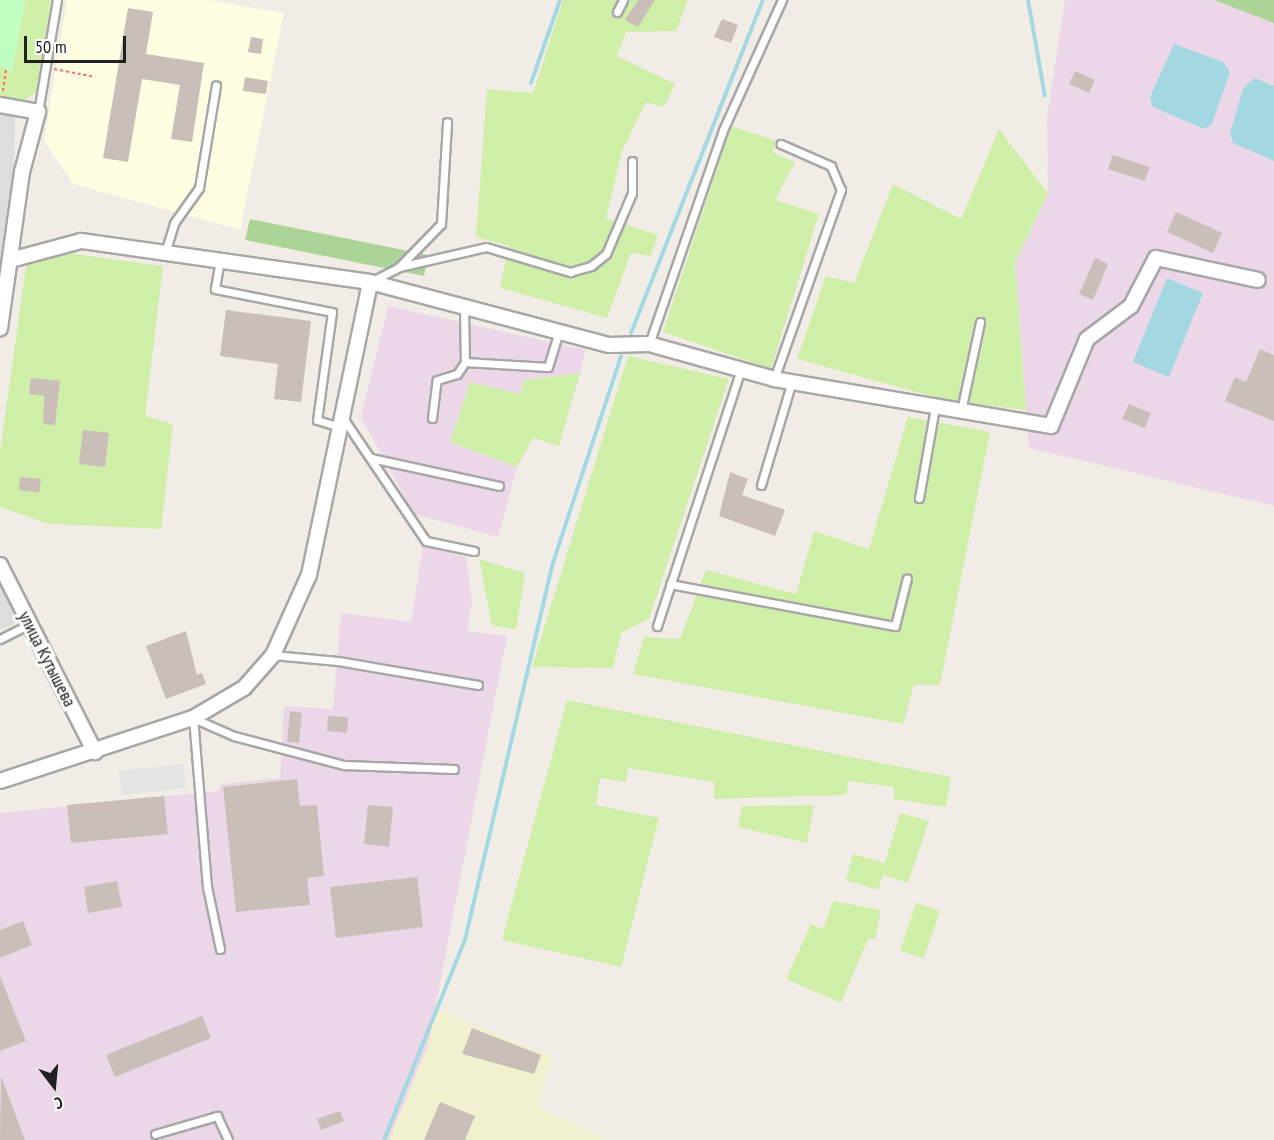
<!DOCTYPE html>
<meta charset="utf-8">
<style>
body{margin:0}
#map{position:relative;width:1274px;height:1140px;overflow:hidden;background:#f1ede6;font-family:"PT Sans Narrow",sans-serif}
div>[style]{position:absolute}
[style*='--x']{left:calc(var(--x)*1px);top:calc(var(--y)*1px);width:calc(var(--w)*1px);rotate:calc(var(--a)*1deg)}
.residential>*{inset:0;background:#dedddd}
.industrial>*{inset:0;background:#ebd7e8}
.education>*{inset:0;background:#fffde1}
.farmland>*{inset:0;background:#f1f1d0}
.grass>*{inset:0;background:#cfefa8}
.forest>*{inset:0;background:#add497}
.park>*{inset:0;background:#c0fec1}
.parking>*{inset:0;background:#e4e4e4}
.water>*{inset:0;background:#a3d8e2}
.stream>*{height:4px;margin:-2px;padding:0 2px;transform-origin:2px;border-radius:2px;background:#a3d8e2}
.building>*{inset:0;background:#cabfb8}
.path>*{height:2px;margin-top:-1px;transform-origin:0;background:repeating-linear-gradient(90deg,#ff6f69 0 3px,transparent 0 6px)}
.roads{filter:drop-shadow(2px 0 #a7a7a7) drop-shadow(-2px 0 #a7a7a7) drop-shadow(0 2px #a7a7a7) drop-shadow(0 -2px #a7a7a7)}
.lane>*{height:7px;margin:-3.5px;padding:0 3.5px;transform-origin:3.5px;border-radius:3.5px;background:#fff}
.street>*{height:14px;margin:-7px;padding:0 7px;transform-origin:7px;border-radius:7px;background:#fff}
span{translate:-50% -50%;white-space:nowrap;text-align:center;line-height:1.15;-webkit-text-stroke:6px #fff;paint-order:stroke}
.street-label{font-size:18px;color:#202020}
.north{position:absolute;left:24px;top:1056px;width:60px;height:60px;-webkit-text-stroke:4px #fff;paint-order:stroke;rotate:164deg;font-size:16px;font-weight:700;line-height:24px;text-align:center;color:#202020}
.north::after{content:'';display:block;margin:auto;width:21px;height:27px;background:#202020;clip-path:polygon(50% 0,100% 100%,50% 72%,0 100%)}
.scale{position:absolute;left:24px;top:36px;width:102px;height:27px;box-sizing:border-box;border:3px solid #202020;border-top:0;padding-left:8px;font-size:18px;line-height:21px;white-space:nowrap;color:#202020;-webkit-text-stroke:4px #fff;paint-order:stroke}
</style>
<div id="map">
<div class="residential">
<div style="clip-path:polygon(0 112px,15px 114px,13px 229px,0 324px)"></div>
<div style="clip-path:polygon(0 578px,20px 621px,0 630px)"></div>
</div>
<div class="industrial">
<div style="clip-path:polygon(1065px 0,1214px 0,1274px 23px,1274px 506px,1029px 448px,1015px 262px,1048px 194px,1047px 117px)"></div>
<div style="clip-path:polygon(388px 306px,586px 350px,580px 373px,524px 380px,520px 395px,470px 383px,450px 442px,517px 467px,498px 537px,414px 514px,361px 417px)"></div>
<div style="clip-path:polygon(423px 546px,466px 557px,472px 602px,467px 631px,507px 636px,428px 1046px,389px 1140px,0 1140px,0 813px,217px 791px,222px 784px,280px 778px,284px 706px,333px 709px,341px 613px,411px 622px)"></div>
</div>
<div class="education">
<div style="clip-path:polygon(67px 0,207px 0,284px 13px,240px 230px,73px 184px,44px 141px)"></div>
</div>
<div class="farmland">
<div style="clip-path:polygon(436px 1008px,552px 1057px,537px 1106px,608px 1140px,389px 1140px,428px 1046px)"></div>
</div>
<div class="grass">
<div style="clip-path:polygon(25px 0,51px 0,37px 91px,20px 104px,0 101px,0 65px,12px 71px)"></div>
<div style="clip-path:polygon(563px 0,688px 0,676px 31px,626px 32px,617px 56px,675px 84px,664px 107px,646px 102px,622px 151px,606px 218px,658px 235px,651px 256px,631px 253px,607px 318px,500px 288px,509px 246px,476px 237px,487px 89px,533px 93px)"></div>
<div style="clip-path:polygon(731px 126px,777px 141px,772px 152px,795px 162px,775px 200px,819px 214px,771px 369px,663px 332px)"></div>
<div style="clip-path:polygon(999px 129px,1048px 194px,1015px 262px,1026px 410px,949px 401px,797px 359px,826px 276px,854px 283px,893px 184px,961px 219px)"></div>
<div style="clip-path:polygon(68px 253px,163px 266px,145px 416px,173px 424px,161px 529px,49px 524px,0 507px,0 452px,26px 266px)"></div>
<div style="clip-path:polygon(628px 356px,729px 379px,649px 619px,621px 633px,613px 668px,532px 667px)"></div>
<div style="clip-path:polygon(580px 373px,559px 446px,533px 438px,517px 467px,450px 442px,470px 382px,520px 394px,524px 380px)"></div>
<div style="clip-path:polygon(908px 417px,990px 432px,940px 685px,914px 685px,903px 724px,633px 674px,644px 637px,680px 639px,706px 570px,796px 594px,814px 531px,869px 549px)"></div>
<div style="clip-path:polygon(479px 559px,525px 573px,516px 630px,492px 625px)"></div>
<div style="clip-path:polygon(567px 700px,951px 777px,946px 807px,894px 799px,894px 787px,849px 781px,846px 795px,714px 799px,714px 782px,628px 768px,626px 782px,600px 778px,596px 805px,659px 818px,621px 967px,502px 940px)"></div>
<div style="clip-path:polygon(814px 805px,807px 843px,738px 827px,742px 806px)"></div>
<div style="clip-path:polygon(900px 813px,929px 821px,908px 883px,883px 875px,878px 890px,846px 880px,853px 854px,885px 863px)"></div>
<div style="clip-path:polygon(833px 901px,881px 910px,875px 939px,868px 939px,841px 1003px,786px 979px,811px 924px,823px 929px)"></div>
<div style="clip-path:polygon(916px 903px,940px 911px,924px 958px,900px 951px)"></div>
</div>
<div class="forest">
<div style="clip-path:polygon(1214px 0,1274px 0,1274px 23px)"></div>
<div style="clip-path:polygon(250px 219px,428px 255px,424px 276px,245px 240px)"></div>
</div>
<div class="park">
<div style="clip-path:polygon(0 0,25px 0,12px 72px,0 65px)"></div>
</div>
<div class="parking">
<div style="clip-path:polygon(184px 764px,186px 788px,122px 795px,119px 771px)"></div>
</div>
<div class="water">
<div style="clip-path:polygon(1174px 44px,1223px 62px,1230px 72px,1212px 124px,1204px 129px,1153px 107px,1150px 97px)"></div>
<div style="clip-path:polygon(1255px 78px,1274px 86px,1274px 161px,1233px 143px,1230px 133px,1243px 89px)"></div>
<div style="clip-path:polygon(1167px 278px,1203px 293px,1169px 377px,1133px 362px)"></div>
</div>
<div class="stream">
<div style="--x:1028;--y:0;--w:97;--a:80"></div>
<div style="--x:531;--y:83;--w:88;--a:-70.7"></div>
<div style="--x:631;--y:333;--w:358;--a:-68.4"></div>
<div style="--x:384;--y:1140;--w:216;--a:-68"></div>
<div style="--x:465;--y:940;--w:384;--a:-76.9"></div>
<div style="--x:552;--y:566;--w:221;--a:-71.8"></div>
</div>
<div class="building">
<div style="clip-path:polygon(638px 0,655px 0,638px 27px,625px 20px)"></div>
<div style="clip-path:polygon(128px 8px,153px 12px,146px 54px,204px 63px,192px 142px,171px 139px,180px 85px,142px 79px,128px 162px,103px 158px)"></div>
<div style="clip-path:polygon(722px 19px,738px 25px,731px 43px,714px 37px)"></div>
<div style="clip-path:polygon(251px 37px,263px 39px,261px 54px,248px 52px)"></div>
<div style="clip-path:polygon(1075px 71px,1095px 80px,1089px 93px,1069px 84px)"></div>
<div style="clip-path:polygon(245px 77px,268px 81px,266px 94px,243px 91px)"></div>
<div style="clip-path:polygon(1113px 155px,1150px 167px,1145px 181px,1108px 169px)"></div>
<div style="clip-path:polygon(1176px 212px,1222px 233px,1213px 253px,1167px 232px)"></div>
<div style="clip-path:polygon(1095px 258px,1108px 264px,1093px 300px,1079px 294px)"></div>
<div style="clip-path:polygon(226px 310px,311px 321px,301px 402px,274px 399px,278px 364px,220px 356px)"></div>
<div style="clip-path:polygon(1260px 349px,1274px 355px,1274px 421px,1225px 401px,1235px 377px,1246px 382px)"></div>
<div style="clip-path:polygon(31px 378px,60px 381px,55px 425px,43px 424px,44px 396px,29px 394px)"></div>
<div style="clip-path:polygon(1129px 404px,1151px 413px,1145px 428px,1122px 419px)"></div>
<div style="clip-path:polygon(83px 430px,109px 433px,105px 467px,79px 464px)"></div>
<div style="clip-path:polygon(730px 472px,748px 479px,742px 495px,785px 510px,775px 536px,719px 516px)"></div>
<div style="clip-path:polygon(20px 477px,41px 479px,39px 493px,19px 490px)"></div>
<div style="clip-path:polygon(186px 631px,197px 675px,202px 673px,206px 684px,166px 699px,146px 646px)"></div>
<div style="clip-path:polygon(290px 711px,302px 713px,299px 743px,287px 742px)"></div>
<div style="clip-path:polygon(328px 716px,348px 717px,347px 733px,327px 731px)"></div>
<div style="clip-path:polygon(297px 779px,300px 806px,317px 805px,324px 876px,307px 878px,310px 905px,236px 912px,223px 787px)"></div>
<div style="clip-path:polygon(164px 796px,168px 834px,71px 843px,67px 805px)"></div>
<div style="clip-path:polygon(368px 805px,393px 807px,389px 847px,364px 844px)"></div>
<div style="clip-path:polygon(417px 877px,423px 927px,336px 938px,330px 887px)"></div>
<div style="clip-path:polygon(117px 881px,122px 907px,88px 913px,84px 887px)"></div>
<div style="clip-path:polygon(23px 921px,32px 945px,0 958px,0 930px)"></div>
<div style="clip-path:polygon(0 976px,26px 1041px,0 1051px)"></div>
<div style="clip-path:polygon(202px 1016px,211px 1038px,115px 1077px,106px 1055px)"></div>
<div style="clip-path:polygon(472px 1028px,541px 1055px,534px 1074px,462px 1054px)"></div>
<div style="clip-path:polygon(1px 1076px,25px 1140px,0 1140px)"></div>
<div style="clip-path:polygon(440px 1102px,475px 1116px,465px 1140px,424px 1140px)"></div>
<div style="clip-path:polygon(340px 1111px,344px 1121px,321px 1130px,317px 1119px)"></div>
</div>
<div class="path">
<div style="--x:54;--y:69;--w:42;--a:11"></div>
<div style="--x:3;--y:91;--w:22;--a:-82"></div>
</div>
<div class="roads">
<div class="lane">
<div style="--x:617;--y:12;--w:13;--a:-63"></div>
<div style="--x:38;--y:112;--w:114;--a:-80.4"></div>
<div style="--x:165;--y:253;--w:31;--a:-73"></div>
<div style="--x:174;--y:223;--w:43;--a:-54.5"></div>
<div style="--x:199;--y:188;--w:104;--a:-80.6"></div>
<div style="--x:220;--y:260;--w:29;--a:100"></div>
<div style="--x:215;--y:289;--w:119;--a:11.1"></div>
<div style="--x:332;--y:312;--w:109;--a:97.9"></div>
<div style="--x:317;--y:420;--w:24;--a:17"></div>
<div style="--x:399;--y:267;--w:89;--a:-12.9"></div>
<div style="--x:486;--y:247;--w:88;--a:16.6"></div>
<div style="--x:570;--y:272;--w:22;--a:-16"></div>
<div style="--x:591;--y:266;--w:19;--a:-39"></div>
<div style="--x:606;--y:254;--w:66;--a:-66.9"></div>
<div style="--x:632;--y:193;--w:32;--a:-90"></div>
<div style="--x:372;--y:281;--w:30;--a:-27"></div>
<div style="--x:399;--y:267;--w:60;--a:-45.7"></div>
<div style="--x:441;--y:224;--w:102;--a:-86.6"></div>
<div style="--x:464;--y:307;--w:55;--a:89"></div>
<div style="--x:465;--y:362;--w:83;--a:3.4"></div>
<div style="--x:548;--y:367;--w:37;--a:-73"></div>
<div style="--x:649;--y:344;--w:226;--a:-70.9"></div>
<div style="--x:723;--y:130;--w:143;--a:-65.6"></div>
<div style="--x:774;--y:379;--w:201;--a:-70.5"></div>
<div style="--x:841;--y:190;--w:26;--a:-113"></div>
<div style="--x:831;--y:166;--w:55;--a:-156.3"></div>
<div style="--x:961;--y:411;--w:91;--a:-77.9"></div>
<div style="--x:343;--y:418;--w:148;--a:56"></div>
<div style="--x:426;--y:541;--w:49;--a:11.8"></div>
<div style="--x:432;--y:418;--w:38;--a:-83"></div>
<div style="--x:437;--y:380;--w:21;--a:-17"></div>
<div style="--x:457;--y:374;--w:14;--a:-56"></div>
<div style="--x:371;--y:458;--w:131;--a:12.3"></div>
<div style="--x:761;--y:485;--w:109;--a:-73.4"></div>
<div style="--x:919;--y:498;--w:92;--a:-80"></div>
<div style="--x:670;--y:584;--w:229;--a:10.6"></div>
<div style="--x:895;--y:626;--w:49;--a:-76"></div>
<div style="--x:657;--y:626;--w:270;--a:-71.9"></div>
<div style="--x:0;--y:639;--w:33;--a:-27"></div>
<div style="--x:273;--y:655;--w:65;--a:5.3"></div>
<div style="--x:338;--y:661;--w:142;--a:9.7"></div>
<div style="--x:220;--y:949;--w:63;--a:-101.8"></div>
<div style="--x:207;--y:887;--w:170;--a:-94.7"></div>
<div style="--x:193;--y:718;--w:45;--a:23.7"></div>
<div style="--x:234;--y:736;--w:114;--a:14.8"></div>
<div style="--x:344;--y:765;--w:110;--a:2.1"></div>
<div style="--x:155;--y:1134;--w:65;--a:-16.2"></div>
<div style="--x:217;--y:1116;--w:26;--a:65"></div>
</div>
<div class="street">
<div style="--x:0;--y:105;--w:39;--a:10"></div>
<div style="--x:38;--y:112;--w:62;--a:104.9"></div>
<div style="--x:22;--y:172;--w:158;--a:98"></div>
<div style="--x:370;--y:282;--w:247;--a:14.8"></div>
<div style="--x:609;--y:345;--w:40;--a:-1.4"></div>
<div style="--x:649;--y:344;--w:130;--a:15.6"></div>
<div style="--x:774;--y:379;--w:281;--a:9.6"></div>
<div style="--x:1051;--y:426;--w:94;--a:-67.5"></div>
<div style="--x:1087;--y:339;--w:55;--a:-36.9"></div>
<div style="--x:1131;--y:306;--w:54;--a:-62.5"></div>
<div style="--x:1156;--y:258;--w:104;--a:12.2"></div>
<div style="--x:0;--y:565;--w:210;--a:63.1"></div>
<div style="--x:0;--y:781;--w:203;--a:-18.1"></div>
<div style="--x:193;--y:718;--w:59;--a:-30.5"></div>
<div style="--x:244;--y:688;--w:44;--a:-48.7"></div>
<div style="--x:273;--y:655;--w:88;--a:-65.8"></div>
<div style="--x:309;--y:575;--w:299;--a:-78.2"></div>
<div style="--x:370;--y:282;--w:292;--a:-171.9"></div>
<div style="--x:81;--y:241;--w:73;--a:165"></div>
</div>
</div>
<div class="street-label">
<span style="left:47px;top:659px;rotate:63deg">улица Кутышева</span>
</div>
<div class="north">С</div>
<div class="scale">50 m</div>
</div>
